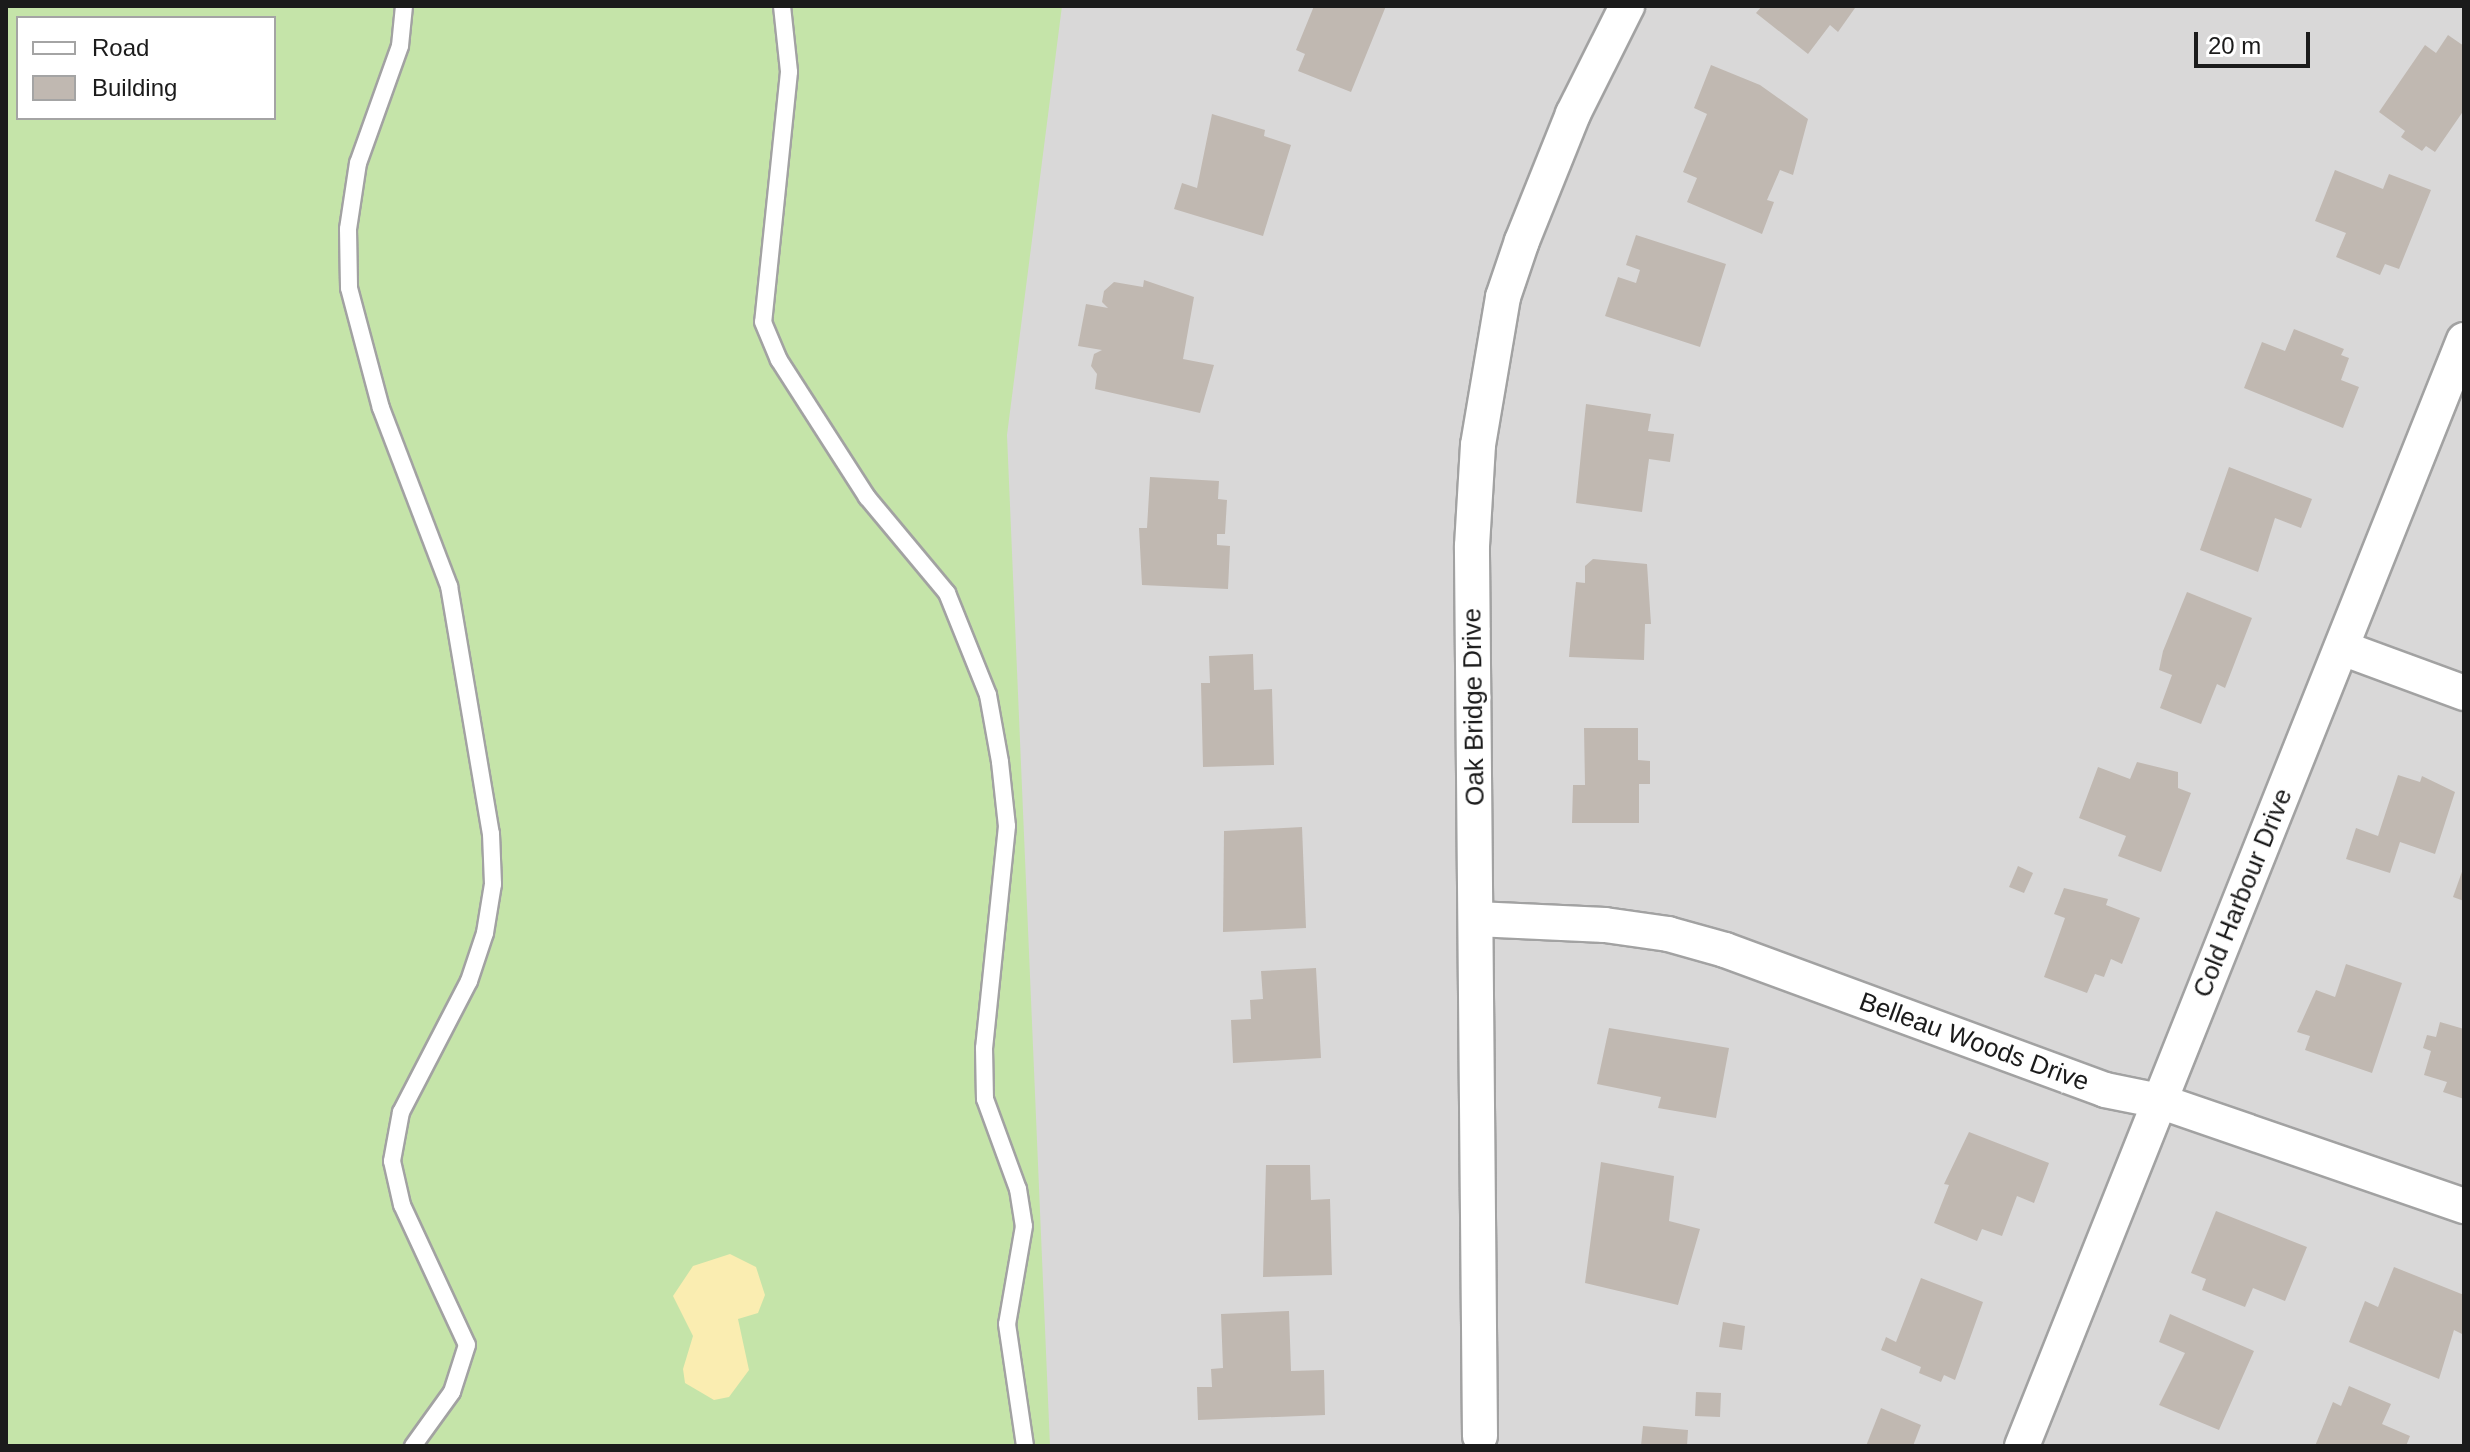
<!DOCTYPE html>
<style>
body{margin:0}
#map{position:relative;width:2470px;height:1452px;overflow:hidden;background:#ece9e1;font-family:Arial,sans-serif}
div>[style]{position:absolute}
[style*='--x']{left:calc(var(--x)*1px);top:calc(var(--y)*1px);width:calc(var(--w)*1px);rotate:calc(var(--a)*1deg)}
.residential>*{inset:0;background:#d9d8d8}
.grass>*{inset:0;background:#c5e4a9}
.sand>*{inset:0;background:#faedb1}
.building>*{inset:0;background:#c0b8b1}
.roads{filter:drop-shadow(2px 0 #a2a2a2) drop-shadow(-2px 0 #a2a2a2) drop-shadow(0 2px #a2a2a2) drop-shadow(0 -2px #a2a2a2)}
.lane>*{height:16px;margin:-8px;padding:0 8px;transform-origin:8px;border-radius:8px;background:#fff}
.street>*{height:34px;margin:-17px;padding:0 17px;transform-origin:17px;border-radius:17px;background:#fff}
span{translate:-50% -50%;white-space:nowrap;text-align:center;line-height:1.15;-webkit-text-stroke:7px #fff;paint-order:stroke}
.street-label{font-size:26px;color:#1b1b1b}
.frame{position:absolute;inset:0;border:8px solid #1b1b1b;pointer-events:none}
.legend{position:absolute;left:16px;top:16px;width:260px;height:104px;box-sizing:border-box;background:#fff;border:2px solid #a4a4a4;margin:0;padding:10px 14px;list-style:none;font-size:24px;color:#1b1b1b}
.legend li{display:flex;align-items:center;gap:16px;height:40px}
.legend b{width:40px;border:2px solid #a4a4a4}
.scale{position:absolute;left:2194px;top:32px;width:116px;height:36px;box-sizing:border-box;border:4px solid #1b1b1b;border-top:0;padding-left:10px;font-size:24px;line-height:28px;white-space:nowrap;color:#1b1b1b;-webkit-text-stroke:6px #fff;paint-order:stroke}
</style>
<div id="map">
<div class="residential">
<div style="clip-path:polygon(evenodd,6px 6px,2464px 6px,2464px 1446px,6px 1446px,6px 6px,18px 18px,274px 18px,274px 118px,18px 118px,18px 18px)"></div>
</div>
<div class="grass">
<div style="clip-path:polygon(evenodd,6px 6px,1062px 6px,1007px 435px,1050px 1446px,6px 1446px,6px 6px,18px 18px,274px 18px,274px 118px,18px 118px,18px 18px)"></div>
</div>
<div class="sand">
<div style="clip-path:polygon(730px 1254px,756px 1267px,765px 1295px,758px 1313px,738px 1319px,749px 1370px,729px 1397px,714px 1400px,685px 1383px,683px 1369px,693px 1336px,673px 1296px,693px 1266px)"></div>
</div>
<div class="building">
<div style="clip-path:polygon(1314px 6px,1386px 6px,1351px 92px,1298px 71px,1305px 54px,1296px 50px)"></div>
<div style="clip-path:polygon(1762px 6px,1852px 6px,1855px 8px,1838px 32px,1830px 25px,1808px 54px,1756px 13px)"></div>
<div style="clip-path:polygon(2448px 35px,2464px 46px,2464px 110px,2435px 152px,2426px 146px,2422px 151px,2401px 137px,2405px 131px,2379px 112px,2425px 45px,2436px 53px)"></div>
<div style="clip-path:polygon(1711px 65px,1760px 85px,1808px 119px,1793px 175px,1780px 170px,1767px 200px,1774px 202px,1762px 234px,1687px 202px,1697px 178px,1683px 172px,1707px 114px,1694px 108px)"></div>
<div style="clip-path:polygon(1212px 114px,1265px 130px,1264px 136px,1291px 145px,1263px 236px,1174px 209px,1182px 183px,1197px 188px)"></div>
<div style="clip-path:polygon(2335px 170px,2383px 189px,2389px 174px,2431px 190px,2399px 269px,2385px 264px,2380px 275px,2336px 257px,2346px 233px,2315px 221px)"></div>
<div style="clip-path:polygon(1636px 235px,1726px 264px,1700px 347px,1605px 316px,1618px 277px,1636px 283px,1640px 270px,1626px 265px)"></div>
<div style="clip-path:polygon(1144px 280px,1194px 297px,1183px 359px,1214px 365px,1200px 413px,1095px 389px,1097px 374px,1091px 366px,1094px 354px,1102px 350px,1078px 346px,1086px 304px,1108px 308px,1102px 302px,1104px 291px,1114px 282px,1143px 287px)"></div>
<div style="clip-path:polygon(2294px 329px,2344px 349px,2341px 355px,2349px 358px,2341px 380px,2359px 387px,2343px 428px,2244px 388px,2262px 342px,2285px 351px)"></div>
<div style="clip-path:polygon(1586px 404px,1651px 414px,1648px 431px,1674px 434px,1670px 462px,1649px 459px,1642px 512px,1576px 503px)"></div>
<div style="clip-path:polygon(2229px 467px,2312px 499px,2301px 528px,2275px 518px,2258px 572px,2200px 550px)"></div>
<div style="clip-path:polygon(1150px 477px,1219px 481px,1218px 499px,1227px 500px,1225px 534px,1217px 534px,1217px 545px,1230px 546px,1228px 589px,1142px 585px,1139px 528px,1147px 528px)"></div>
<div style="clip-path:polygon(1593px 559px,1647px 564px,1651px 624px,1645px 624px,1644px 660px,1569px 657px,1576px 582px,1585px 583px,1585px 566px)"></div>
<div style="clip-path:polygon(2187px 592px,2252px 618px,2225px 688px,2217px 684px,2201px 724px,2160px 708px,2172px 675px,2159px 670px,2163px 651px)"></div>
<div style="clip-path:polygon(1253px 654px,1254px 690px,1272px 689px,1274px 765px,1203px 767px,1201px 683px,1210px 683px,1209px 656px)"></div>
<div style="clip-path:polygon(1584px 728px,1638px 728px,1638px 760px,1650px 761px,1650px 784px,1639px 784px,1639px 823px,1572px 823px,1573px 785px,1585px 785px)"></div>
<div style="clip-path:polygon(2137px 762px,2178px 772px,2178px 788px,2191px 793px,2161px 872px,2118px 856px,2126px 836px,2079px 818px,2098px 767px,2130px 779px)"></div>
<div style="clip-path:polygon(2398px 775px,2420px 782px,2422px 776px,2455px 792px,2435px 854px,2400px 842px,2390px 873px,2346px 859px,2356px 828px,2378px 836px)"></div>
<div style="clip-path:polygon(1302px 827px,1306px 928px,1223px 932px,1224px 831px)"></div>
<div style="clip-path:polygon(2018px 866px,2033px 873px,2024px 893px,2009px 887px)"></div>
<div style="clip-path:polygon(2464px 866px,2464px 901px,2453px 897px)"></div>
<div style="clip-path:polygon(2064px 888px,2108px 899px,2106px 905px,2140px 918px,2122px 964px,2111px 959px,2104px 977px,2095px 974px,2087px 993px,2044px 977px,2065px 918px,2054px 914px)"></div>
<div style="clip-path:polygon(2346px 964px,2402px 983px,2372px 1073px,2305px 1050px,2310px 1036px,2297px 1032px,2316px 990px,2335px 997px)"></div>
<div style="clip-path:polygon(1316px 968px,1321px 1058px,1233px 1063px,1231px 1020px,1251px 1019px,1250px 1000px,1263px 999px,1261px 971px)"></div>
<div style="clip-path:polygon(2440px 1022px,2464px 1029px,2464px 1099px,2443px 1092px,2447px 1082px,2424px 1075px,2431px 1051px,2423px 1048px,2427px 1035px,2436px 1037px)"></div>
<div style="clip-path:polygon(1609px 1028px,1729px 1048px,1716px 1118px,1658px 1108px,1661px 1097px,1597px 1084px)"></div>
<div style="clip-path:polygon(1969px 1132px,2049px 1163px,2034px 1203px,2017px 1196px,2002px 1236px,1982px 1229px,1977px 1241px,1934px 1223px,1949px 1185px,1944px 1184px)"></div>
<div style="clip-path:polygon(1601px 1162px,1674px 1176px,1669px 1221px,1700px 1229px,1678px 1305px,1585px 1283px)"></div>
<div style="clip-path:polygon(1266px 1165px,1310px 1165px,1311px 1200px,1330px 1199px,1332px 1275px,1263px 1277px)"></div>
<div style="clip-path:polygon(2216px 1211px,2307px 1247px,2285px 1301px,2253px 1288px,2245px 1307px,2202px 1290px,2206px 1279px,2191px 1273px)"></div>
<div style="clip-path:polygon(2394px 1267px,2464px 1295px,2464px 1335px,2454px 1330px,2439px 1379px,2349px 1342px,2365px 1301px,2378px 1307px)"></div>
<div style="clip-path:polygon(1921px 1278px,1983px 1302px,1955px 1380px,1944px 1375px,1941px 1382px,1919px 1373px,1921px 1367px,1881px 1350px,1886px 1337px,1896px 1342px)"></div>
<div style="clip-path:polygon(1289px 1311px,1291px 1371px,1324px 1370px,1325px 1415px,1198px 1420px,1197px 1387px,1212px 1387px,1211px 1369px,1223px 1368px,1221px 1314px)"></div>
<div style="clip-path:polygon(2170px 1314px,2254px 1351px,2219px 1430px,2159px 1405px,2185px 1353px,2159px 1342px)"></div>
<div style="clip-path:polygon(1723px 1322px,1745px 1326px,1742px 1350px,1719px 1347px)"></div>
<div style="clip-path:polygon(2349px 1386px,2391px 1404px,2382px 1424px,2410px 1436px,2406px 1446px,2315px 1446px,2333px 1402px,2341px 1406px)"></div>
<div style="clip-path:polygon(1696px 1392px,1721px 1393px,1720px 1417px,1695px 1416px)"></div>
<div style="clip-path:polygon(1881px 1408px,1921px 1425px,1913px 1446px,1866px 1446px)"></div>
<div style="clip-path:polygon(1643px 1426px,1688px 1430px,1687px 1446px,1641px 1446px)"></div>
</div>
<div class="roads">
<div class="lane">
<div style="--x:404;--y:6;--w:40;--a:95.7"></div>
<div style="--x:400;--y:46;--w:124;--a:109.7"></div>
<div style="--x:358;--y:163;--w:67;--a:98.6"></div>
<div style="--x:348;--y:229;--w:59;--a:89"></div>
<div style="--x:349;--y:288;--w:124;--a:75.1"></div>
<div style="--x:381;--y:408;--w:191;--a:69.1"></div>
<div style="--x:449;--y:586;--w:252;--a:80.4"></div>
<div style="--x:491;--y:834;--w:50;--a:87.7"></div>
<div style="--x:493;--y:884;--w:50;--a:99.3"></div>
<div style="--x:485;--y:933;--w:51;--a:108.4"></div>
<div style="--x:469;--y:981;--w:148;--a:117.4"></div>
<div style="--x:401;--y:1112;--w:50;--a:100.4"></div>
<div style="--x:392;--y:1161;--w:45;--a:77.2"></div>
<div style="--x:402;--y:1205;--w:154;--a:65.1"></div>
<div style="--x:467;--y:1345;--w:49;--a:107.7"></div>
<div style="--x:452;--y:1392;--w:67;--a:125.8"></div>
<div style="--x:782;--y:6;--w:66;--a:83.9"></div>
<div style="--x:789;--y:72;--w:251;--a:95.9"></div>
<div style="--x:763;--y:322;--w:41;--a:67.2"></div>
<div style="--x:779;--y:360;--w:163;--a:57.3"></div>
<div style="--x:867;--y:497;--w:125;--a:50.2"></div>
<div style="--x:947;--y:593;--w:110;--a:68.1"></div>
<div style="--x:988;--y:695;--w:68;--a:79.8"></div>
<div style="--x:1000;--y:762;--w:64;--a:83.8"></div>
<div style="--x:1007;--y:826;--w:223;--a:95.9"></div>
<div style="--x:984;--y:1048;--w:51;--a:88.9"></div>
<div style="--x:985;--y:1099;--w:96;--a:69.9"></div>
<div style="--x:1018;--y:1189;--w:37;--a:81"></div>
<div style="--x:1024;--y:1226;--w:99;--a:99.8"></div>
<div style="--x:1007;--y:1324;--w:123;--a:81.6"></div>
</div>
<div class="street">
<div style="--x:2342;--y:648;--w:130;--a:20.2"></div>
<div style="--x:1476;--y:919;--w:129;--a:2.7"></div>
<div style="--x:1605;--y:925;--w:64;--a:8.1"></div>
<div style="--x:1668;--y:934;--w:59;--a:15.7"></div>
<div style="--x:1725;--y:950;--w:405;--a:20.2"></div>
<div style="--x:2105;--y:1090;--w:55;--a:11.5"></div>
<div style="--x:2159;--y:1101;--w:323;--a:19"></div>
<div style="--x:1480;--y:1436;--w:890;--a:-90.52"></div>
<div style="--x:1472;--y:546;--w:101;--a:-86.6"></div>
<div style="--x:1478;--y:445;--w:150;--a:-80.4"></div>
<div style="--x:1503;--y:297;--w:59;--a:-71.3"></div>
<div style="--x:1522;--y:241;--w:137;--a:-68.1"></div>
<div style="--x:1573;--y:114;--w:121;--a:-63.4"></div>
<div style="--x:2022;--y:1446;--w:1191;--a:-68.22"></div>
</div>
</div>
<div class="street-label">
<span style="left:1474px;top:707px;rotate:-91deg">Oak Bridge Drive</span>
<span style="left:2243px;top:893px;rotate:-68deg">Cold Harbour Drive</span>
<span style="left:1974px;top:1042px;rotate:20deg">Belleau Woods Drive</span>
</div>
<div class="frame"></div>
<ul class="legend">
<li><b style="height:10px;background:#fff"></b>Road</li>
<li><b style="height:22px;background:#c0b8b1"></b>Building</li>
</ul>
<div class="scale">20 m</div>
</div>
